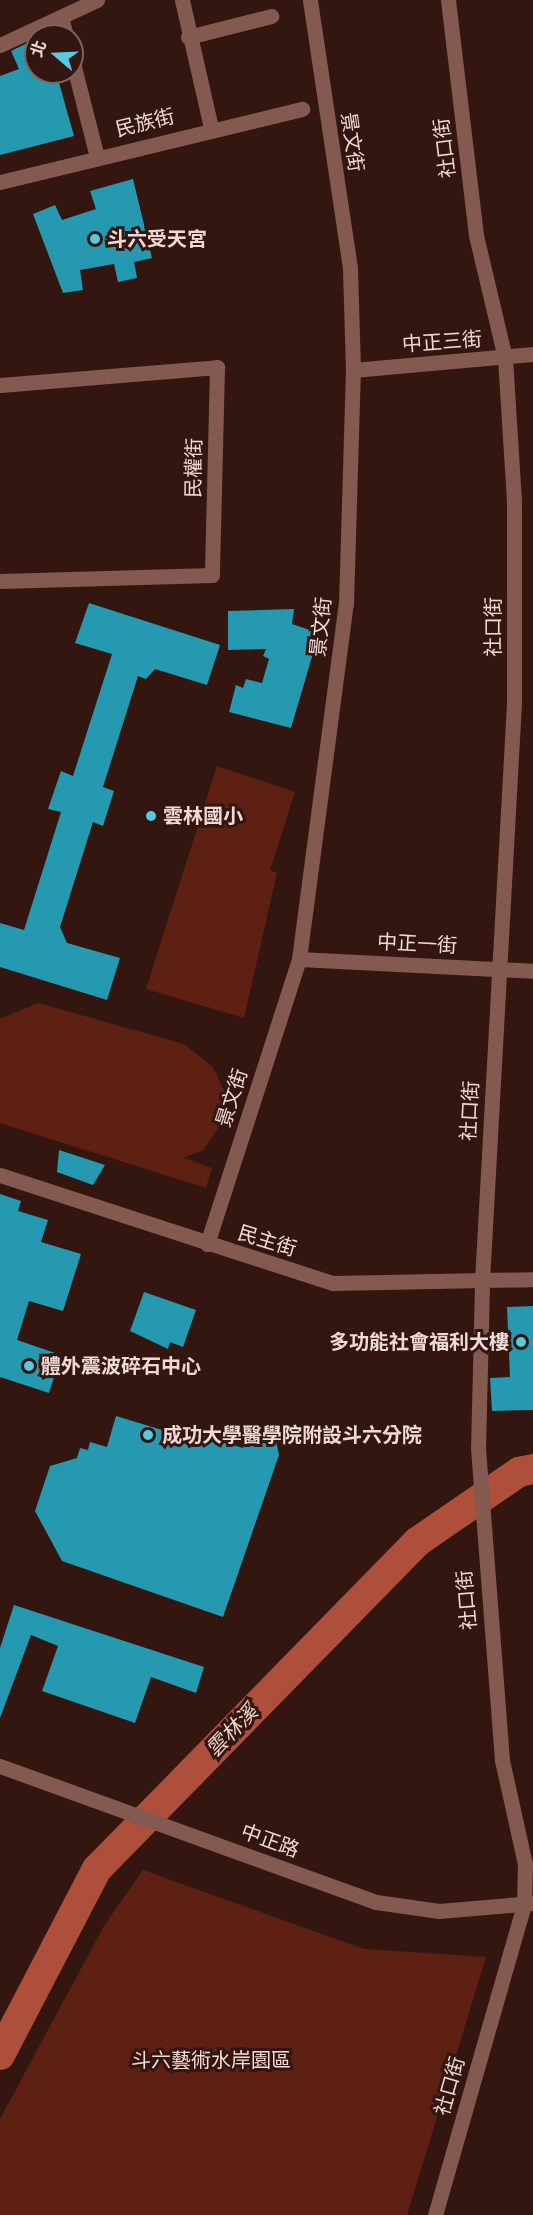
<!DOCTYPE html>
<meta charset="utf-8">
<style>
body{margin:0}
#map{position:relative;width:533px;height:2215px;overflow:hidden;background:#331610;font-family:Arial,"Noto Sans TC",sans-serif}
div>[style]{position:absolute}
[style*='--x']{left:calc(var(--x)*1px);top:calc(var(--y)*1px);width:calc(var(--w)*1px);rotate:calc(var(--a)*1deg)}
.green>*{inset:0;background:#5f2014}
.river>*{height:30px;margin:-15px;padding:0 15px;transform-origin:15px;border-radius:15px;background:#ad4f3b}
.building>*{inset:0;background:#2599b0}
.minor>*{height:15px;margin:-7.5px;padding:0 7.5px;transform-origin:7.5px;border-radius:7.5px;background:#835950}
.dots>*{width:16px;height:16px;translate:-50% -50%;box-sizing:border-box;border:3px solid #331610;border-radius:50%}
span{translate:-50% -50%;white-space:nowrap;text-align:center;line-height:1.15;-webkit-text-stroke:6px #331610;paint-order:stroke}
.street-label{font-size:20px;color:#eed9d4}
.poi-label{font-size:20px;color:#eed9d4;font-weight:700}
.left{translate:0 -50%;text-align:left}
.right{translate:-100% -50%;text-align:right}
.park-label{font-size:20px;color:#f4d9d3}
.water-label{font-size:21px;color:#edd2cc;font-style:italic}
.north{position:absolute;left:24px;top:24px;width:60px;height:60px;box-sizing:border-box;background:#331610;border:2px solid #7e645e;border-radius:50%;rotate:289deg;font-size:16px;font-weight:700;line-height:24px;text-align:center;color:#eed9d4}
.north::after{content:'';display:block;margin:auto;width:21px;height:27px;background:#57c9e2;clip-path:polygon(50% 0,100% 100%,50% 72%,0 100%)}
</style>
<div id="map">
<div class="green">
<div style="clip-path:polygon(217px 766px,295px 792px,270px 870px,277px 873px,244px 1018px,146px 989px)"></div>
<div style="clip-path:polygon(38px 1003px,184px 1044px,213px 1067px,224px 1091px,222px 1123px,203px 1150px,184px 1158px,212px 1168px,206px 1188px,0 1123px,0 1019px)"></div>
<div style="clip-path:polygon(143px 1870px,364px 1949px,486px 1957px,407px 2215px,0 2215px,0 2119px,104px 1926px)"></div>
</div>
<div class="river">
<div style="--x:0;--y:2055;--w:210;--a:-62.5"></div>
<div style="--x:97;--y:1869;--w:458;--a:-45.6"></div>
<div style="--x:417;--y:1542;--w:124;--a:-34.5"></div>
<div style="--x:519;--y:1472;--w:14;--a:-12"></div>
</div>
<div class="building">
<div style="clip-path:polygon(36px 39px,36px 72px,56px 72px,74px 136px,0 155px,0 76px,19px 69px,11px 51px)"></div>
<div style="clip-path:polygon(133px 179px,152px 258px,134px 262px,137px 278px,118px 282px,114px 264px,80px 270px,83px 290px,63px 293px,33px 214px,55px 205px,62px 220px,96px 209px,90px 191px)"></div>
<div style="clip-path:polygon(89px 603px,220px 645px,207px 685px,155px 669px,146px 679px,138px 676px,103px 787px,114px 791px,103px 826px,93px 822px,60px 927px,67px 943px,120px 958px,107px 1000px,0 967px,0 923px,24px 930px,61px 812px,48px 809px,61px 771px,73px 776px,112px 654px,75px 643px)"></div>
<div style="clip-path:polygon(294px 609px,292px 624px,319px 633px,291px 728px,229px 712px,236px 685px,243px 688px,246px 679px,262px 683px,269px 659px,263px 656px,266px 649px,228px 650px,228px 611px)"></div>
<div style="clip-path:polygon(59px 1150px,105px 1165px,93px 1185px,57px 1172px)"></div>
<div style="clip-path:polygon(0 1194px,21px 1201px,18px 1211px,48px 1220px,41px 1242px,81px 1254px,63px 1311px,29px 1301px,17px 1340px,61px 1355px,49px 1393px,0 1377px)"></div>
<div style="clip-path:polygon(144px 1292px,196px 1310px,183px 1347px,170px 1342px,168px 1349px,130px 1331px)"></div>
<div style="clip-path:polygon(533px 1306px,533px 1410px,492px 1411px,490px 1378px,510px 1377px,507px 1307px)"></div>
<div style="clip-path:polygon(116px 1416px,195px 1440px,197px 1434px,243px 1448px,248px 1433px,276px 1441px,279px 1455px,223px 1617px,62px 1561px,35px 1511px,50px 1466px,77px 1458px,80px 1448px,88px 1450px,90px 1442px,107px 1447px)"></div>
<div style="clip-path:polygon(14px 1605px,204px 1667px,196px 1693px,151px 1677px,135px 1723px,42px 1691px,58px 1646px,31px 1635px,0 1718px,0 1648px)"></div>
</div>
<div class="minor">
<div style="--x:182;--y:0;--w:131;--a:77.2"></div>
<div style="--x:61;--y:17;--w:20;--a:75"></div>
<div style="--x:188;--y:37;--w:86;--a:-14.2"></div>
<div style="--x:0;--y:45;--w:107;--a:-24.9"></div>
<div style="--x:72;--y:59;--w:101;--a:75.7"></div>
<div style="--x:0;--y:182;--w:311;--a:-13.6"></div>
<div style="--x:353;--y:370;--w:181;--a:-5.1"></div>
<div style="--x:0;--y:385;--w:218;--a:-4.7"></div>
<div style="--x:217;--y:367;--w:208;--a:91.4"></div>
<div style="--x:212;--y:575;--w:212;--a:178.4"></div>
<div style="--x:299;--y:959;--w:234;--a:2.9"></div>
<div style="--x:0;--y:1175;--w:350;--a:18"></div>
<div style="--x:333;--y:1283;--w:200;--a:-1.1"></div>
<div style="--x:207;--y:1244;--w:299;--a:-72.1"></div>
<div style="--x:299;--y:959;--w:358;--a:-82.5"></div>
<div style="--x:346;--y:604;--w:234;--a:-88.3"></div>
<div style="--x:353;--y:370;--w:102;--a:-91.7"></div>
<div style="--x:350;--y:268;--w:271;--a:-98.5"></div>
<div style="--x:0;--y:1766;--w:400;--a:19.9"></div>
<div style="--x:376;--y:1902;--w:64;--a:8.1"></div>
<div style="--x:439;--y:1911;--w:94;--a:-4.9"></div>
<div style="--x:435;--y:2215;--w:323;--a:-74"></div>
<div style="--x:524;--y:1904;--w:40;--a:-88.6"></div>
<div style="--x:525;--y:1864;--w:107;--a:-102.5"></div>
<div style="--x:502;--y:1760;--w:312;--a:-94.4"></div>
<div style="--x:478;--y:1449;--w:168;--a:-88.6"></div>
<div style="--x:482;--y:1281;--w:579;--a:-86.83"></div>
<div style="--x:514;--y:703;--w:202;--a:-90"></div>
<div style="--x:514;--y:501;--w:143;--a:-93.6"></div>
<div style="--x:505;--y:358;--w:126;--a:-103.3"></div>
<div style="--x:476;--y:235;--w:237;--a:-96.8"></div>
</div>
<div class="dots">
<div style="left:95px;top:239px;background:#57c9e2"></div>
<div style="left:151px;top:816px;background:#57c9e2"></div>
<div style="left:521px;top:1342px;background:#57c9e2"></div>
<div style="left:29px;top:1366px;background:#57c9e2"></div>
<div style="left:148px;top:1435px;background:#57c9e2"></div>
</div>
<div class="street-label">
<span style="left:145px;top:123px;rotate:-14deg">民族街</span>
<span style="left:352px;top:142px;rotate:82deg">景文街</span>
<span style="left:445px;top:148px;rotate:-97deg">社口街</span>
<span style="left:442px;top:342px;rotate:-4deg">中正三街</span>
<span style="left:194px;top:468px;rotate:-89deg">民權街</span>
<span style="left:321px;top:627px;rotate:-84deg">景文街</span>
<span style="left:493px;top:627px;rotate:-90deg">社口街</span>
<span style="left:417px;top:944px;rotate:3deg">中正一街</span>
<span style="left:232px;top:1098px;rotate:-72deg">景文街</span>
<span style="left:470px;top:1111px;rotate:-87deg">社口街</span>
<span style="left:267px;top:1241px;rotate:17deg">民主街</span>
<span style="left:467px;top:1600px;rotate:-95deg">社口街</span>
<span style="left:270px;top:1841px;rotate:20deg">中正路</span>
<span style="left:450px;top:2086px;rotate:-74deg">社口街</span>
</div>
<div class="poi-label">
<span class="left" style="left:107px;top:239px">斗六受天宮</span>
<span class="left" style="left:163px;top:816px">雲林國小</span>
<span class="right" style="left:509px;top:1342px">多功能社會福利大樓</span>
<span class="left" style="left:41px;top:1366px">體外震波碎石中心</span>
<span class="left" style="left:162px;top:1435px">成功大學醫學院附設斗六分院</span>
</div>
<div class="park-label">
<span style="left:211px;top:2060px">斗六藝術水岸園區</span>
</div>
<div class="water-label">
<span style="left:232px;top:1731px;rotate:-46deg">雲林溪</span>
</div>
<div class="north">北</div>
</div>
